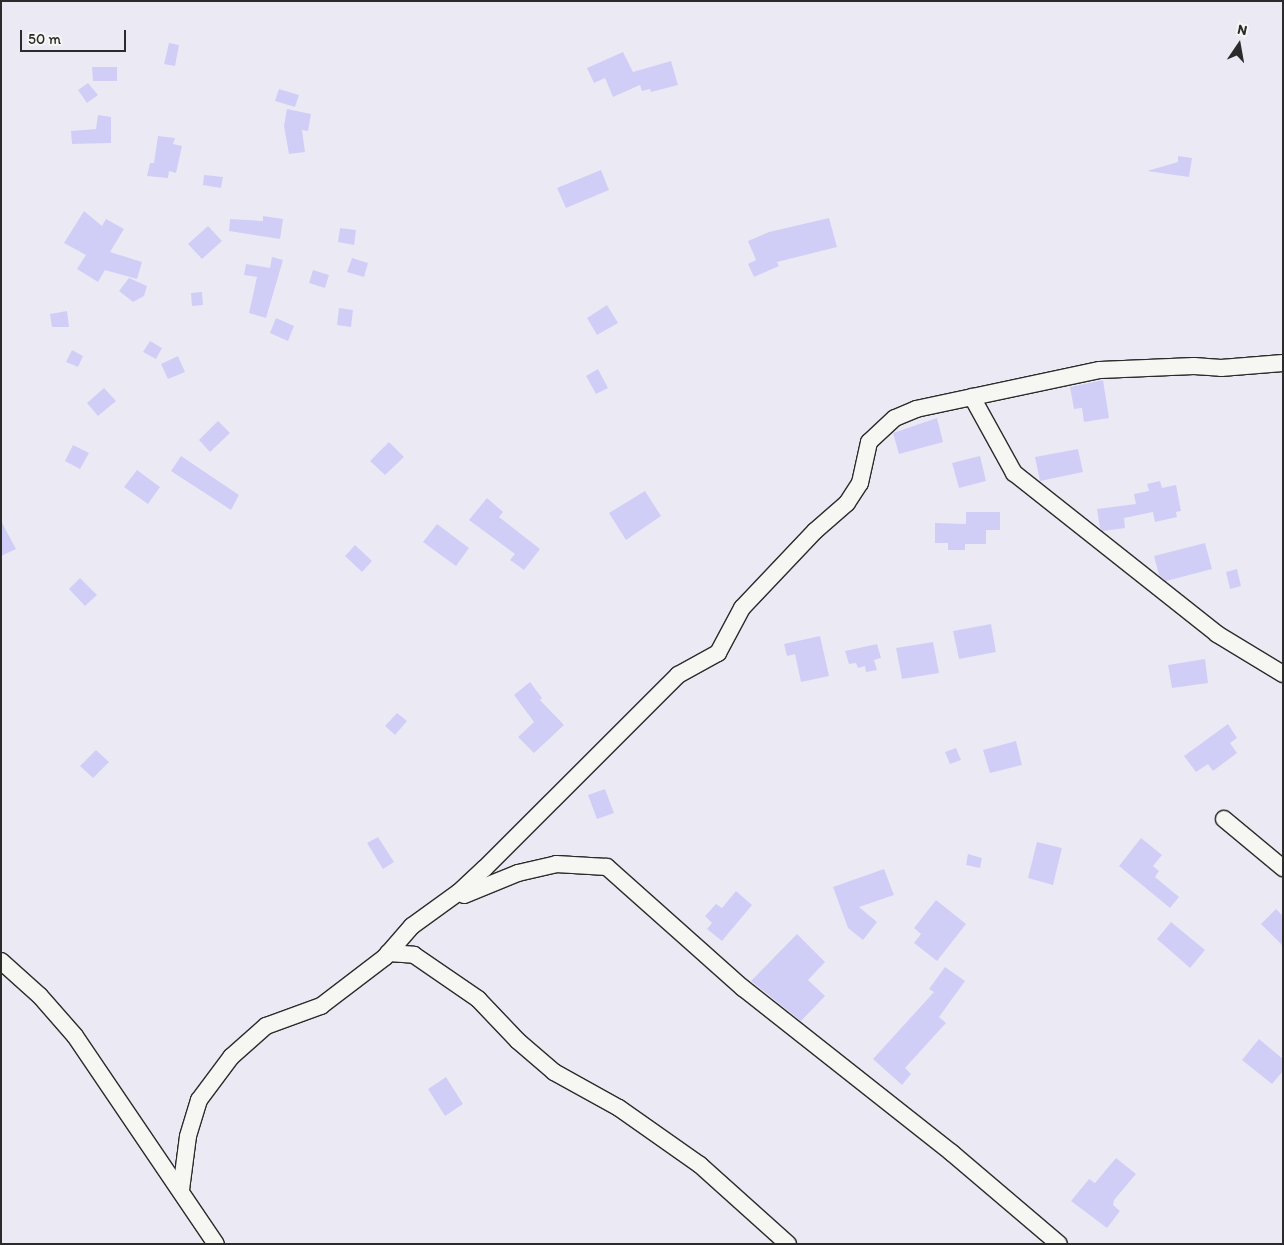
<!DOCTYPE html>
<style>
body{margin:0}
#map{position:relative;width:1284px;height:1245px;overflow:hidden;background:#ebeaf4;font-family:Itim,sans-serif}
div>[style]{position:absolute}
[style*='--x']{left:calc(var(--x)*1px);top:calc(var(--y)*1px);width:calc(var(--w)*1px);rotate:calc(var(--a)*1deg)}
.building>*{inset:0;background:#d0cef7}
.roads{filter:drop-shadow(1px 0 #2b2b2b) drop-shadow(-1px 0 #2b2b2b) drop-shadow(0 1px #2b2b2b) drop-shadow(0 -1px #2b2b2b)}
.minor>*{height:16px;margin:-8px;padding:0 8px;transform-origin:8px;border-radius:8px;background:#f6f6f2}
span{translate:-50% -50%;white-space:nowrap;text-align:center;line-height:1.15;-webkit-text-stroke:4.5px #f6f6f2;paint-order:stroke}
.frame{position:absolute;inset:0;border:2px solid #2b2b2b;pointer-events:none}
.north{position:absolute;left:1214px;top:20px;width:50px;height:50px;-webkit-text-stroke:4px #f6f6f2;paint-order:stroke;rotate:12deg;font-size:14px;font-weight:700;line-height:20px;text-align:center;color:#2b2b2b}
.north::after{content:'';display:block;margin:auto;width:18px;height:22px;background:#2b2b2b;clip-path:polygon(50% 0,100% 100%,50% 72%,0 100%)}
.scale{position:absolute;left:20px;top:30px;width:106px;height:22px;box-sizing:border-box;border:2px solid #2b2b2b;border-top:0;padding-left:6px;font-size:15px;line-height:18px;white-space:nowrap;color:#2b2b2b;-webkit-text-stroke:4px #f6f6f2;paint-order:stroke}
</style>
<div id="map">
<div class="building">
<div style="clip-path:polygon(169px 43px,179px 45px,175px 66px,164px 64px)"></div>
<div style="clip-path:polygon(623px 52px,633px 72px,671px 61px,678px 85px,651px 92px,650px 89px,642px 91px,640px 85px,613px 97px,605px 78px,594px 83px,587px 68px)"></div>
<div style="clip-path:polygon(92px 67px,117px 67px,117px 81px,93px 81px)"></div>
<div style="clip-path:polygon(88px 83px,98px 95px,87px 103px,78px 90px)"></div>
<div style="clip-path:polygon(279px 89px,299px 95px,295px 107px,275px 101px)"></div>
<div style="clip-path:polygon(287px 109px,311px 114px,308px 131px,302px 130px,305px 152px,289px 154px,284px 126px)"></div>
<div style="clip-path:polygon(98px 115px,111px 117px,111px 143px,72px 144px,71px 131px,96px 129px)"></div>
<div style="clip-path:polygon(158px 136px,175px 138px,173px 144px,182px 146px,176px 173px,169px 171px,168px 178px,147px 176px,150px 163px,154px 163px)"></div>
<div style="clip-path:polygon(1178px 156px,1192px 158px,1189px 177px,1147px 171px,1178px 162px)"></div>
<div style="clip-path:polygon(601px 170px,609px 190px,566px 208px,557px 188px)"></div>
<div style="clip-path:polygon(204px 175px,223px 177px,221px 188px,203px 185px)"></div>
<div style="clip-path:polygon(84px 211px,102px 226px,106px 219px,124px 229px,110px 252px,142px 262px,137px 279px,105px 270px,98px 282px,77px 269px,86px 255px,64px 243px)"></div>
<div style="clip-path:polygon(263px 216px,283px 219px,280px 239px,229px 231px,230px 219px,263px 221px)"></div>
<div style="clip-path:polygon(829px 218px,837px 247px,777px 262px,779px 266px,754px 277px,748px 264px,756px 260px,748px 241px,769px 232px)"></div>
<div style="clip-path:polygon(208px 226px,222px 241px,202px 259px,188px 244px)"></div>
<div style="clip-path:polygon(340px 228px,356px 230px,354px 245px,338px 242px)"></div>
<div style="clip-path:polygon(272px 257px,283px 260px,266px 318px,249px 313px,257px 277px,244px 275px,246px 264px,270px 268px)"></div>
<div style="clip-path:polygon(352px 258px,368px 263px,364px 277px,347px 272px)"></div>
<div style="clip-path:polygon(313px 270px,329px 275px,325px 288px,309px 283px)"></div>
<div style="clip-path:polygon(129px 278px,147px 286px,144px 296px,133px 302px,119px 291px)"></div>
<div style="clip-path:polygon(202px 292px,203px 305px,192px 306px,191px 293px)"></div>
<div style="clip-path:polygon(607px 305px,618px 323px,597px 335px,587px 318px)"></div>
<div style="clip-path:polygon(339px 308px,353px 310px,351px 327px,337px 325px)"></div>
<div style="clip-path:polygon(67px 311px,69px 327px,52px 327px,50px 314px)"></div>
<div style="clip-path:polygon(276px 318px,294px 326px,288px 341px,270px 333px)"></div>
<div style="clip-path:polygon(150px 341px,162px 348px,156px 359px,143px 352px)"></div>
<div style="clip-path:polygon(72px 350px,83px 356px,78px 367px,66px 362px)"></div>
<div style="clip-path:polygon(178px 356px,185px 372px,168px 379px,161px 364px)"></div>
<div style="clip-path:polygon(598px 369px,608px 388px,596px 394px,586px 376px)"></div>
<div style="clip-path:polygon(1103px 380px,1109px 418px,1084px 422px,1082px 408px,1074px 409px,1070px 387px)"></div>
<div style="clip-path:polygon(104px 388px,116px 401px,98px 416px,87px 403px)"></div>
<div style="clip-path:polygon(937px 418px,943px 442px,899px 454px,893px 433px)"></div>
<div style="clip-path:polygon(218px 421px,230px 433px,210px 452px,199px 440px)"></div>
<div style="clip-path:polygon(389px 442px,404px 457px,385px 475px,370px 461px)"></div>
<div style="clip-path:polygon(73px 445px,89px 453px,80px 469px,65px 461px)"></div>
<div style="clip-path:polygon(1078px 449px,1083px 472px,1040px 481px,1035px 457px)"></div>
<div style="clip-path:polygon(181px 456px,239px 495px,231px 510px,171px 471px)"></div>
<div style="clip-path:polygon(980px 456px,986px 481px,959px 488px,952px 463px)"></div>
<div style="clip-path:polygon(137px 470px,160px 487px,148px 504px,124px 487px)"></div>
<div style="clip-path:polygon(1160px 481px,1162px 488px,1176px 485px,1181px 511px,1176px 512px,1177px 517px,1155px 522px,1153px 512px,1124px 518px,1125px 528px,1103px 531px,1100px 528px,1097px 509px,1136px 504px,1134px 494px,1149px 491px,1147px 484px)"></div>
<div style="clip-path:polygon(645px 491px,661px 516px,626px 540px,609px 513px)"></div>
<div style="clip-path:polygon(487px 498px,503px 512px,499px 517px,540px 549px,524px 570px,510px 560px,515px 554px,469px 520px)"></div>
<div style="clip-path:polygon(966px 512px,1000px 512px,1000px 530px,986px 530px,986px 544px,965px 544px,965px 550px,948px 550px,948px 543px,935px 543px,935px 523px,966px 524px)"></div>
<div style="clip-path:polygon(1px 521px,16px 549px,1px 556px)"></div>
<div style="clip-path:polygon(437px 524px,469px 548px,456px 566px,423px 542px)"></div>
<div style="clip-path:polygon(1205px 543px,1212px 569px,1166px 581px,1159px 575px,1154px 556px)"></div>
<div style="clip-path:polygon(355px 545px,372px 561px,362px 572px,345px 556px)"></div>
<div style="clip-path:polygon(1237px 569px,1241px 586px,1230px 589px,1226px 572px)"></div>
<div style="clip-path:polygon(80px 578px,97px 595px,85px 606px,69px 589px)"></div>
<div style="clip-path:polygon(991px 624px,996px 652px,959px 659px,953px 631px)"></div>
<div style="clip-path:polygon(820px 636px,829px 676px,801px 682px,795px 654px,787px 656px,784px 644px)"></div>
<div style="clip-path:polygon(933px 642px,939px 673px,902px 679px,896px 648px)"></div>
<div style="clip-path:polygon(877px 644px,881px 658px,874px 660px,877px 670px,866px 672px,865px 666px,858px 668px,856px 663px,849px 664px,845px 651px)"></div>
<div style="clip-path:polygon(1205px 659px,1208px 683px,1172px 688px,1168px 665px)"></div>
<div style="clip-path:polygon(530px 682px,542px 698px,540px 700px,564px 725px,534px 753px,518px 737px,534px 722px,514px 695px)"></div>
<div style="clip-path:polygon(397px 713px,407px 721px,395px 735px,385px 726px)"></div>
<div style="clip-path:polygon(1228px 724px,1237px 738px,1230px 743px,1237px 753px,1213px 771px,1208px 764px,1196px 772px,1184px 756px)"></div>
<div style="clip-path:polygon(1016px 741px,1022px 765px,990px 773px,983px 750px)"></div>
<div style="clip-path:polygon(956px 748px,961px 760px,950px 764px,945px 752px)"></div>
<div style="clip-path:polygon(96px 750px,109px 762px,93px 778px,80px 766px)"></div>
<div style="clip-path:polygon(605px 789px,614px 813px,597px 819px,588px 795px)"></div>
<div style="clip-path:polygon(378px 837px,394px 862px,383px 869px,367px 843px)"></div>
<div style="clip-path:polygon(1141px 838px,1162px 855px,1153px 866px,1159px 871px,1155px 877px,1179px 897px,1170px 908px,1119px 866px)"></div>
<div style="clip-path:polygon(1037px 842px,1062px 848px,1053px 885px,1028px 878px)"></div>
<div style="clip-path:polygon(968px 854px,982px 858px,980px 868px,966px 865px)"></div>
<div style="clip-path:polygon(884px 869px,894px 895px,859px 907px,877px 922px,863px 940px,848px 928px,833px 887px)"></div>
<div style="clip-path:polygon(736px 891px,752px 905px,722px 941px,707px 929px,712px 923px,705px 916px,716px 904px,722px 908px)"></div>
<div style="clip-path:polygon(936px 900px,966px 924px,937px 961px,914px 943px,921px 934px,914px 928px)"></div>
<div style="clip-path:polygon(1276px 909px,1283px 916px,1283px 946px,1261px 924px)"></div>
<div style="clip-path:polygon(1171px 922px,1205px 950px,1190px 968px,1157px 939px)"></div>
<div style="clip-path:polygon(797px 934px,825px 962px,808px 980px,825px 996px,801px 1021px,751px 981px)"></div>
<div style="clip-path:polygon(945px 967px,965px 981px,939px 1017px,946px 1023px,905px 1068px,911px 1074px,902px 1085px,873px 1059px,934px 992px,929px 989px)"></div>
<div style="clip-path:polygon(1259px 1039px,1283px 1059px,1283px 1071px,1272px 1084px,1242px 1060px)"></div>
<div style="clip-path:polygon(446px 1077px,463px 1104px,445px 1116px,428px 1089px)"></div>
<div style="clip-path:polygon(1116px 1158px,1136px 1174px,1114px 1200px,1113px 1205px,1120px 1211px,1107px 1228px,1071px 1201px,1089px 1179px,1095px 1183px)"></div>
</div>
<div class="roads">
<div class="minor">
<div style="--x:972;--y:397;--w:87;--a:61.1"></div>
<div style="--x:1014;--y:473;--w:259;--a:38.4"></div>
<div style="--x:1217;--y:634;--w:77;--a:31.2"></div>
<div style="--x:1224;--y:819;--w:77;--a:39.7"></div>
<div style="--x:464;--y:895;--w:58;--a:-22.2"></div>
<div style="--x:518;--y:873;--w:39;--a:-13"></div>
<div style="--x:556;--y:864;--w:51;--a:3.4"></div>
<div style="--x:607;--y:867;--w:182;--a:41.7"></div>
<div style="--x:743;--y:988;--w:266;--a:38.3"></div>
<div style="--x:952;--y:1153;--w:140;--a:40.4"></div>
<div style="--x:388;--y:953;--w:26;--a:4"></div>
<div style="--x:414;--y:955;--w:78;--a:34.5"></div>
<div style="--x:478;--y:999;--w:58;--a:46.4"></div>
<div style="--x:518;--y:1041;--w:48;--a:40.7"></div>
<div style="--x:554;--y:1072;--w:74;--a:29"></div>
<div style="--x:619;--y:1108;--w:99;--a:35.1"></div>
<div style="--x:700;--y:1165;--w:118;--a:41.9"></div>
<div style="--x:1;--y:961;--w:52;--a:41.9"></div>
<div style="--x:40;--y:996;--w:53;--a:48.8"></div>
<div style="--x:75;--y:1036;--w:251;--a:55.9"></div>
<div style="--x:181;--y:1190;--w:54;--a:-82.6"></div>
<div style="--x:188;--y:1136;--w:38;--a:-73"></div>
<div style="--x:199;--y:1100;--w:54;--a:-53.3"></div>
<div style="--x:231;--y:1057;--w:47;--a:-41.5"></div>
<div style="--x:266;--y:1026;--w:59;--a:-20"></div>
<div style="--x:321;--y:1006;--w:81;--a:-37.4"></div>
<div style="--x:385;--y:957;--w:41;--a:-48.9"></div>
<div style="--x:412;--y:926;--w:58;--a:-35.9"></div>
<div style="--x:459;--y:892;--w:35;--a:-43"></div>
<div style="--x:485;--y:868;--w:273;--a:-45"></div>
<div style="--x:678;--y:675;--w:46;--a:-28.8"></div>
<div style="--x:718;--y:653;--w:51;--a:-61.9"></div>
<div style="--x:742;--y:608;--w:106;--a:-46.5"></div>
<div style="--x:815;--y:531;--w:43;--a:-41.2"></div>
<div style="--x:847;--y:503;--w:24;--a:-57"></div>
<div style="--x:860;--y:483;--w:42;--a:-77.6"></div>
<div style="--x:869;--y:442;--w:35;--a:-43"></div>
<div style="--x:895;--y:418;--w:23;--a:-23"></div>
<div style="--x:916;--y:409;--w:188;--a:-12"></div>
<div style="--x:1100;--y:370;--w:94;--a:-2.4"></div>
<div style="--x:1194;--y:366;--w:27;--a:4"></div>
<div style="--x:1221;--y:368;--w:62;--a:-4.6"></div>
</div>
</div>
<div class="frame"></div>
<div class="north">N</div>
<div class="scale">50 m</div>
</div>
